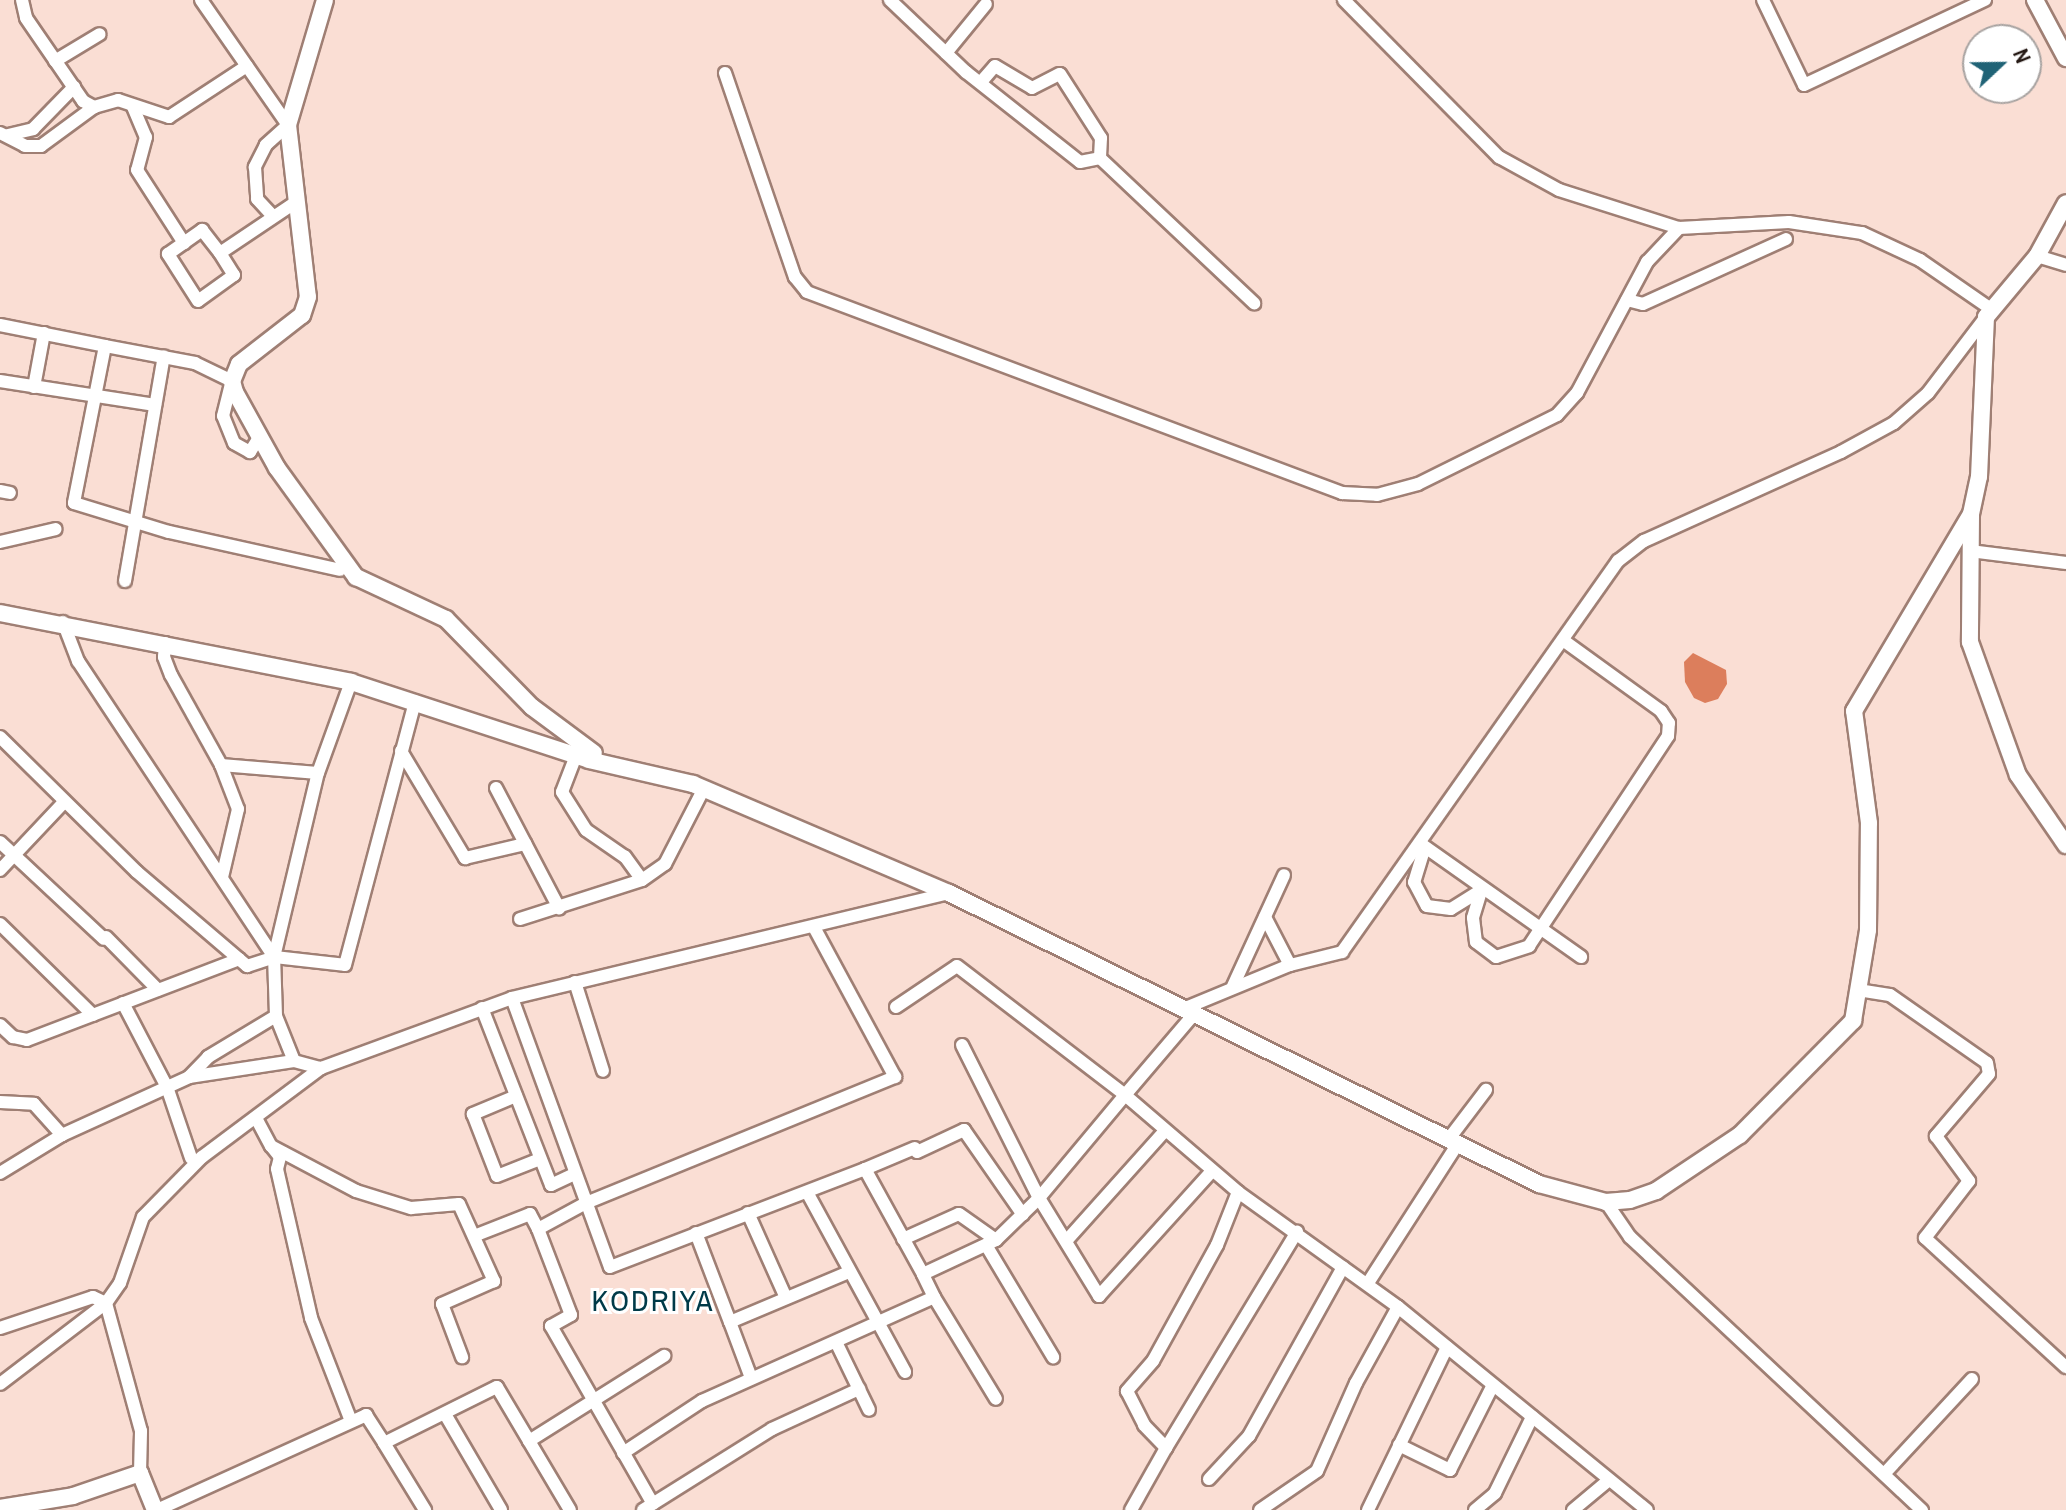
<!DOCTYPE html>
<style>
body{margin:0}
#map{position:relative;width:2066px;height:1510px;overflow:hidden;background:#faded4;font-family:"Archivo Narrow",sans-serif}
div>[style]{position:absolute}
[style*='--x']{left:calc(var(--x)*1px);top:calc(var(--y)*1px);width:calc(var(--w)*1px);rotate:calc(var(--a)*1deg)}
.water>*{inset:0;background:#dc7e5c}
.roads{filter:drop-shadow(2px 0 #9f7f74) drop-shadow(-2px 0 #9f7f74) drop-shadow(0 2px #9f7f74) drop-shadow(0 -2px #9f7f74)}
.minor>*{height:12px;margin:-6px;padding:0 6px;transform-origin:6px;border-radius:6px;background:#fff}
.tertiary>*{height:16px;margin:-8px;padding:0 8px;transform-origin:8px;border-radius:8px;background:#fff}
span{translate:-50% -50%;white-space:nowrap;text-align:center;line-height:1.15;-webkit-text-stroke:6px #fff;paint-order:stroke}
.quarter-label{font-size:30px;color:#003a48;letter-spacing:2px}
.north{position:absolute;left:1962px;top:24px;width:80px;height:80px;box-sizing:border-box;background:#fff;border:2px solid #a8a3a1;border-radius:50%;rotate:68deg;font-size:22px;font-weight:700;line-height:32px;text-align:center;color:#261a15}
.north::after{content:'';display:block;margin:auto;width:28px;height:36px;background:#206376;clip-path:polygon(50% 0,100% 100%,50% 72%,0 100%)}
</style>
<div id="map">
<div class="water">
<div style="clip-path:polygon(1693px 653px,1726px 670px,1727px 684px,1718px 699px,1705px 703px,1694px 698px,1685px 682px,1684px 662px)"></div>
</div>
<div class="roads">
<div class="minor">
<div style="--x:22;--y:0;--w:18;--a:77"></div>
<div style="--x:26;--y:18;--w:101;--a:55.5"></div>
<div style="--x:83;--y:101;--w:13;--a:29"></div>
<div style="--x:94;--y:107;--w:25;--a:-16"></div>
<div style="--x:118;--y:100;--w:54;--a:18.4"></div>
<div style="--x:169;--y:117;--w:93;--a:-33.2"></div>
<div style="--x:201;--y:0;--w:152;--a:55.2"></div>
<div style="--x:288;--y:125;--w:30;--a:138"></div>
<div style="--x:266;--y:145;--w:25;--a:117"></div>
<div style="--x:255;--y:167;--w:32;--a:86"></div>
<div style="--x:257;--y:199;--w:22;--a:47"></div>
<div style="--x:890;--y:0;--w:105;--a:43.5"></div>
<div style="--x:966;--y:72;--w:145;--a:38.3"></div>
<div style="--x:1080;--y:162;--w:20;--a:-11"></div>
<div style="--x:1100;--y:158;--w:212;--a:43.3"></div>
<div style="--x:1344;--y:0;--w:221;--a:45.4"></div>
<div style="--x:1499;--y:157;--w:68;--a:28.8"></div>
<div style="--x:1559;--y:190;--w:126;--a:17.6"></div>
<div style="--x:1679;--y:228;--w:110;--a:-3.1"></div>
<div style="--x:1789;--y:222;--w:74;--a:8.6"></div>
<div style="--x:1862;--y:233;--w:64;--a:25"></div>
<div style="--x:1920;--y:260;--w:86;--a:34.6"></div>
<div style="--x:1763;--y:0;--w:94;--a:64.2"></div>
<div style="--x:1804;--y:85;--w:200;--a:-25.2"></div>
<div style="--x:946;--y:53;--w:63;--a:-50.8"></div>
<div style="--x:55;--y:61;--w:52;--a:-31"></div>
<div style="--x:725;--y:73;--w:216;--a:71.1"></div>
<div style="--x:795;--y:277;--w:19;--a:51"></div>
<div style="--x:807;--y:292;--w:572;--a:20.59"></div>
<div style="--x:1342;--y:493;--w:35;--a:3"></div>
<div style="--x:1377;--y:495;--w:42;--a:-15"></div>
<div style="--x:1418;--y:484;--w:155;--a:-26.4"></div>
<div style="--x:1557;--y:415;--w:30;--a:-48"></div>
<div style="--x:1577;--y:393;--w:149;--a:-61.9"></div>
<div style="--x:1647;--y:262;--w:47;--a:-46.7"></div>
<div style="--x:981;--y:82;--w:21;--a:-49"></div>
<div style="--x:995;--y:66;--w:43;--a:30.7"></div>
<div style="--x:1032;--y:88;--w:31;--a:-27"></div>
<div style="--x:1060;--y:74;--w:76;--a:57.4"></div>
<div style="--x:1101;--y:138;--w:20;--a:93"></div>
<div style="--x:133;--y:107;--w:33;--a:67"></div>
<div style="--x:146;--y:137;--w:34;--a:105"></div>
<div style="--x:137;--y:170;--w:87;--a:57.2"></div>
<div style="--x:0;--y:133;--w:28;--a:27"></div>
<div style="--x:25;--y:146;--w:16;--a:0"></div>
<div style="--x:41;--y:146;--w:66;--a:-36.3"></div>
<div style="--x:8;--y:135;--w:26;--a:-13"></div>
<div style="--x:33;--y:129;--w:59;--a:-45.7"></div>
<div style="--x:220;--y:253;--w:26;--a:58"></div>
<div style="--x:234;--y:275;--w:44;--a:144.2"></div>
<div style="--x:198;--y:301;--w:56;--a:-122.6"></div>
<div style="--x:168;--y:254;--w:42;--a:-35.2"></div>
<div style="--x:202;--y:230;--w:29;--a:52"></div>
<div style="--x:220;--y:253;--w:92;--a:-33.9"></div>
<div style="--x:2037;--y:256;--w:30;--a:17"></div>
<div style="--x:1627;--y:300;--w:16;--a:14"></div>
<div style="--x:1643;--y:304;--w:157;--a:-24.4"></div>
<div style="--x:0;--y:325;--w:107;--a:11.3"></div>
<div style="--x:0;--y:381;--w:157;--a:8.8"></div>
<div style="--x:34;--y:387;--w:55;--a:-79.5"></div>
<div style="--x:260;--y:436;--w:19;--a:122"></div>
<div style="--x:250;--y:452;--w:18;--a:-151"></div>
<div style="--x:234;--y:443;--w:29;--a:-112"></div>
<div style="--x:223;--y:416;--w:36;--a:-76"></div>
<div style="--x:232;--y:381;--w:41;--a:-154.1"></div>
<div style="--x:195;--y:363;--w:92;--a:-169.3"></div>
<div style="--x:105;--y:346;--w:160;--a:101.2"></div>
<div style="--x:74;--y:503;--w:99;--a:17"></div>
<div style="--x:169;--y:532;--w:175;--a:12.5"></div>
<div style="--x:0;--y:491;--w:10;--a:11"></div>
<div style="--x:0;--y:542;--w:57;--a:-13.1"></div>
<div style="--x:1970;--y:551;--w:97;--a:7.1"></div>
<div style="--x:125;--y:581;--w:228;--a:-80.2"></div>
<div style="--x:63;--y:622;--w:42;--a:69"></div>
<div style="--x:78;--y:661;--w:355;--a:56.5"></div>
<div style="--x:165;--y:643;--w:14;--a:94"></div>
<div style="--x:164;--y:657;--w:19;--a:69"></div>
<div style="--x:171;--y:675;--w:103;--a:60.9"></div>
<div style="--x:221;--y:765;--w:97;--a:4.7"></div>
<div style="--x:0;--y:737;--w:192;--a:44.6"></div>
<div style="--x:137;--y:872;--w:145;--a:40.5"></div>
<div style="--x:247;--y:966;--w:28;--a:-18"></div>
<div style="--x:274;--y:957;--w:71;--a:6.4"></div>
<div style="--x:345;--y:965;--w:273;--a:-75.1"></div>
<div style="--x:401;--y:751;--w:125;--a:59.1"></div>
<div style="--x:465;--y:858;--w:62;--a:-13.1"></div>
<div style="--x:221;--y:765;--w:47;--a:68.9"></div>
<div style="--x:238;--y:809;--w:70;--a:103.2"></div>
<div style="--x:496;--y:788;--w:136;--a:62.3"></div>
<div style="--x:0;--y:842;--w:142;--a:43"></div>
<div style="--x:1421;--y:844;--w:196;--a:35.2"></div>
<div style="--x:1424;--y:850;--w:34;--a:107"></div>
<div style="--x:1414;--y:882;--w:27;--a:62"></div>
<div style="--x:1427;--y:906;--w:24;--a:7"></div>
<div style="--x:1451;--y:909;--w:31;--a:-32"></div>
<div style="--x:0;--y:870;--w:93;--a:-46.7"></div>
<div style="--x:642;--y:880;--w:28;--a:-35"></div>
<div style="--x:665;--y:864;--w:85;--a:-62.8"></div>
<div style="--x:1482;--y:888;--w:31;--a:107"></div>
<div style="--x:1473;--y:918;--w:24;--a:83"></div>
<div style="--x:1476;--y:942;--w:25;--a:37"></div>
<div style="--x:1496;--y:957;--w:35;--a:-18"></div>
<div style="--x:1529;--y:946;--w:252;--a:-56.5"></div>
<div style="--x:1668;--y:736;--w:13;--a:-86"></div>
<div style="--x:1669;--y:723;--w:14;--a:-124"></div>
<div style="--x:1661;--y:711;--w:121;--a:-144.1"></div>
<div style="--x:1265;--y:917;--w:54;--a:62.5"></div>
<div style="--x:520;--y:919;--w:128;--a:-17.7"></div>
<div style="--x:642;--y:880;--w:29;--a:-126"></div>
<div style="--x:625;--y:857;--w:47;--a:-145.3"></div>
<div style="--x:586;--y:830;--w:45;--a:-122.3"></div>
<div style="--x:562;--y:792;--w:39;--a:-69"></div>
<div style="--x:0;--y:924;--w:130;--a:44.4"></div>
<div style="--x:106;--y:937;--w:74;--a:45.5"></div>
<div style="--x:575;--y:982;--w:93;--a:72.5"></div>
<div style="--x:1233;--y:986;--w:122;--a:-65.3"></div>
<div style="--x:1858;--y:990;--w:32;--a:9"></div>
<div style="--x:1890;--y:995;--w:118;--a:35"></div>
<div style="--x:1987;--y:1063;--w:11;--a:80"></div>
<div style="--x:1989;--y:1074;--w:82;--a:130.5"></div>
<div style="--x:1936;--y:1136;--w:56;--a:53.7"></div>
<div style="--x:1969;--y:1181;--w:72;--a:127.7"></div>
<div style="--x:1925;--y:1238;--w:191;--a:42.5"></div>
<div style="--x:512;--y:998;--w:286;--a:70"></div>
<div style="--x:610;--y:1267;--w:273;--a:-21"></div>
<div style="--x:865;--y:1169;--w:120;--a:61.1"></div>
<div style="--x:123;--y:1003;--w:95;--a:62.4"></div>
<div style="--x:167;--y:1087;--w:75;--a:71.3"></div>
<div style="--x:896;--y:1007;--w:73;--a:-33.9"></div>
<div style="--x:957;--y:966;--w:212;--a:37.5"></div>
<div style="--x:1125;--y:1095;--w:106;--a:-49.6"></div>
<div style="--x:482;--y:1008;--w:190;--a:68.7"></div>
<div style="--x:551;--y:1185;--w:23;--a:-25"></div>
<div style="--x:1183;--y:1009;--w:116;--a:-22.4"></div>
<div style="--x:1290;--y:965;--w:54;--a:-14"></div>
<div style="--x:1342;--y:952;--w:479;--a:-54.8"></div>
<div style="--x:1618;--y:561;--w:33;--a:-38"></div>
<div style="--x:1644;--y:541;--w:216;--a:-24.3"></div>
<div style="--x:1841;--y:452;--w:60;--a:-28.7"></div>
<div style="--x:1894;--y:423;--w:45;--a:-41.4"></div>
<div style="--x:1928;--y:393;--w:96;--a:-52.7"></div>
<div style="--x:0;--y:1025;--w:18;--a:43"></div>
<div style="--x:13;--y:1037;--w:14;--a:12"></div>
<div style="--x:27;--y:1040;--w:227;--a:-20.9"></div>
<div style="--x:962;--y:1045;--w:171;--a:63.3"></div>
<div style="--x:1039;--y:1198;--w:115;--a:58.5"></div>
<div style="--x:1099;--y:1296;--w:169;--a:-47.9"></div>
<div style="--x:294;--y:1061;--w:48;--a:-111.8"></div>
<div style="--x:276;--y:1016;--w:59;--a:-91.9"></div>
<div style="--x:274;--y:957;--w:189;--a:-76.6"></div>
<div style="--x:318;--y:773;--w:97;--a:-70.1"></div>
<div style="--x:189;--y:1077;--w:28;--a:-46"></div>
<div style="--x:208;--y:1057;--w:79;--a:-31.1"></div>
<div style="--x:516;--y:1096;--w:47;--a:157.3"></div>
<div style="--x:473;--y:1114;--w:66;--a:68.8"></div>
<div style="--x:497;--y:1176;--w:46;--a:-21.6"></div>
<div style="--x:0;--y:1102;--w:34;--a:3"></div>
<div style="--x:34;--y:1104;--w:42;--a:47.9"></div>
<div style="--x:256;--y:1118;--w:32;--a:62"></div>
<div style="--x:271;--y:1146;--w:96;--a:27.9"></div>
<div style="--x:356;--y:1191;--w:58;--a:17.2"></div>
<div style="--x:411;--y:1208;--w:48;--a:-4.8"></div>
<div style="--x:459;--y:1204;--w:85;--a:65.6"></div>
<div style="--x:494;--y:1281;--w:57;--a:156.1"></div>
<div style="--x:442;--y:1304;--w:57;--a:69.3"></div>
<div style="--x:1448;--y:1140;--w:63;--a:-52.8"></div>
<div style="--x:272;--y:1147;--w:13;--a:51"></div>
<div style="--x:280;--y:1157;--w:12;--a:104"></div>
<div style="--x:277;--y:1169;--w:153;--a:77.1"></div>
<div style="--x:311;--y:1318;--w:110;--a:68.8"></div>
<div style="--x:917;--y:1152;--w:52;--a:-25.1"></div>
<div style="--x:964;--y:1130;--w:103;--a:55.2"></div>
<div style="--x:865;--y:1169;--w:54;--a:-22.8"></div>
<div style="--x:0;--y:1173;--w:73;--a:-31.5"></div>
<div style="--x:62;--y:1135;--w:140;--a:-24.5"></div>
<div style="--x:189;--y:1077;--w:106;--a:-8.7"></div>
<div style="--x:294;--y:1061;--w:28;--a:15"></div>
<div style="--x:807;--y:1192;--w:205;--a:61.4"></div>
<div style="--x:1238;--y:1192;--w:57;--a:111.6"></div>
<div style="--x:1217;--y:1245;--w:132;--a:118.9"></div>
<div style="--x:1153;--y:1361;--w:40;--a:131"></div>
<div style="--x:1127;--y:1391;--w:38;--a:63"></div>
<div style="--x:1144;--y:1425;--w:32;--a:46"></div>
<div style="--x:1166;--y:1448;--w:253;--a:-58.8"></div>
<div style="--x:1606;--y:1202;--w:42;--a:55.6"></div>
<div style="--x:1630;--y:1237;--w:400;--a:43.1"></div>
<div style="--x:748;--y:1213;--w:93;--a:65.9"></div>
<div style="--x:538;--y:1229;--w:92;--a:69"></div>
<div style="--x:571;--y:1315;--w:23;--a:151"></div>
<div style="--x:551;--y:1326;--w:205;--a:60.2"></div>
<div style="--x:696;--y:1233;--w:95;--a:69.1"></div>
<div style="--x:730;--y:1322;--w:129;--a:-22.8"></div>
<div style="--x:474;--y:1236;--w:60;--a:-21.4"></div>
<div style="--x:530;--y:1214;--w:17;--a:62"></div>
<div style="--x:538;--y:1229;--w:55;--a:-28.4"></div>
<div style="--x:586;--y:1203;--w:334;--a:-22.2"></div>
<div style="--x:895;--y:1077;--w:170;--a:-118.4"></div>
<div style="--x:903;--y:1239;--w:61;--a:-24.1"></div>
<div style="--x:959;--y:1214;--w:45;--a:35.1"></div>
<div style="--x:1067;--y:1240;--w:145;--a:-48.1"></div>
<div style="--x:986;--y:1245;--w:131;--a:59.1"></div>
<div style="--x:1368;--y:1283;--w:164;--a:-57.2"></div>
<div style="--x:934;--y:1297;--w:119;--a:58.7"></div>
<div style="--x:1398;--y:1307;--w:321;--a:39.2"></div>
<div style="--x:730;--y:1322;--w:60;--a:69.4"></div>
<div style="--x:0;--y:1328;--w:98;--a:-18.4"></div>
<div style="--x:93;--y:1297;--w:14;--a:25"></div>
<div style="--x:106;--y:1303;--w:133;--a:142.6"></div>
<div style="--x:837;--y:1344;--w:73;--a:64.1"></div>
<div style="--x:445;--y:1414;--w:111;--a:59.7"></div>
<div style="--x:529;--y:1441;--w:80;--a:59.3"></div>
<div style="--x:384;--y:1443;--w:79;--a:58.5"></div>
<div style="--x:1399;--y:1445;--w:57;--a:26.1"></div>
<div style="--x:1450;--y:1470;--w:95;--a:-63.2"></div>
<div style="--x:623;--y:1453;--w:95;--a:-33.4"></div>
<div style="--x:702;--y:1401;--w:254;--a:-24.1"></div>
<div style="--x:934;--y:1297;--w:25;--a:-116"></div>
<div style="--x:923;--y:1274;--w:81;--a:-25"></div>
<div style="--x:996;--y:1240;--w:60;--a:-44.3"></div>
<div style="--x:1039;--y:1198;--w:134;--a:-50.1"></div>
<div style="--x:1125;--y:1095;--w:149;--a:40.6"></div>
<div style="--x:1238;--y:1192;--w:197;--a:35.7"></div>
<div style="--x:1398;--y:1307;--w:87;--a:118.9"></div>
<div style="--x:1356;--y:1383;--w:96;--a:113.9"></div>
<div style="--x:1317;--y:1471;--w:69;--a:145.6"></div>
<div style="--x:140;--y:1473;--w:42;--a:-88.6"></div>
<div style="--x:141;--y:1431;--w:133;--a:-105.3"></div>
<div style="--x:106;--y:1303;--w:24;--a:-55"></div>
<div style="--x:120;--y:1283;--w:70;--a:-70.8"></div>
<div style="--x:143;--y:1217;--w:84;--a:-45.5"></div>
<div style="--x:202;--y:1157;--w:149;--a:-36.8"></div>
<div style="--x:321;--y:1068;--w:203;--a:-20.1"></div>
<div style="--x:512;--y:998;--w:449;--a:-13.5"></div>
<div style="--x:1885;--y:1473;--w:128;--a:-47.2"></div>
<div style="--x:1209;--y:1479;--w:59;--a:-47.1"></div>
<div style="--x:1249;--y:1436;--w:193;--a:-60.9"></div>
<div style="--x:157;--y:1510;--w:230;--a:-24.4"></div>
<div style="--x:366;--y:1415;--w:33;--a:57"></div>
<div style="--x:384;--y:1443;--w:126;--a:-26.4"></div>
<div style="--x:497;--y:1387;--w:63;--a:59.3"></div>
<div style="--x:529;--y:1441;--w:160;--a:-32.2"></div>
<div style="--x:643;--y:1510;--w:152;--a:-32.1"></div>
<div style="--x:772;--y:1429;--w:96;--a:-24.7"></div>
<div style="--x:1131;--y:1510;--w:71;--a:-60.6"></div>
<div style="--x:1368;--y:1510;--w:181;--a:-64.1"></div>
<div style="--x:1475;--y:1510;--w:26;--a:-40"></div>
<div style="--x:1495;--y:1493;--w:85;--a:-64"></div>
<div style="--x:1573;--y:1510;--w:47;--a:-39.8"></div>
</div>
<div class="tertiary">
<div style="--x:325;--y:0;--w:130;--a:106.5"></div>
<div style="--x:288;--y:125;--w:173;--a:83.4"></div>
<div style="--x:308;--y:297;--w:19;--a:108"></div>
<div style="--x:302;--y:315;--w:80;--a:142.1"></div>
<div style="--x:239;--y:364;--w:18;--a:112"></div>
<div style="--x:232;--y:381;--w:11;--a:75"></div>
<div style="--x:235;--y:392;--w:87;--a:61.1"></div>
<div style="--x:277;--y:468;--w:135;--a:54.1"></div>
<div style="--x:356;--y:577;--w:99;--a:25"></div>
<div style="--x:446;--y:619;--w:123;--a:45.7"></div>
<div style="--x:532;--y:707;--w:77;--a:36.6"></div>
<div style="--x:2035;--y:0;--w:66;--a:61.9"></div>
<div style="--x:1971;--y:516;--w:126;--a:90.5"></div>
<div style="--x:1970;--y:642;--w:141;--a:70.2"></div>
<div style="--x:2018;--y:775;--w:85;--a:55.6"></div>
<div style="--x:0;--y:613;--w:358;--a:11.1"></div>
<div style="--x:351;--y:682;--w:250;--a:18.1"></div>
<div style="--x:589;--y:760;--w:107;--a:13"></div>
<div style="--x:693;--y:784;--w:278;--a:23.1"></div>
<div style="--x:949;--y:893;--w:658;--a:26.25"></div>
<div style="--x:1539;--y:1184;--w:69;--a:15"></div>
<div style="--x:1606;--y:1202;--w:24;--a:-5"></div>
<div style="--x:1630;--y:1200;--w:28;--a:-19"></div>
<div style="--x:1656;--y:1191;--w:101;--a:-33.7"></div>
<div style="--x:1740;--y:1135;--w:161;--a:-45.3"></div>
<div style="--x:1853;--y:1021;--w:92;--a:-80.6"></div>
<div style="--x:1868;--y:930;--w:107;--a:-89.5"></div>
<div style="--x:1869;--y:823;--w:113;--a:-97.6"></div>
<div style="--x:1854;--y:711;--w:229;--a:-59.3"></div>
<div style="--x:1971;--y:514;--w:38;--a:-78"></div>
<div style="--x:1979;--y:477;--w:160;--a:-87.5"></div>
<div style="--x:1986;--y:317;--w:80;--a:-50.1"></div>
<div style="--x:2037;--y:256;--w:60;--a:-61.3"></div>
<div style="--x:0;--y:1508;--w:74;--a:-9.3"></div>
<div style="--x:73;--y:1496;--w:71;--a:-18.9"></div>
<div style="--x:140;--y:1473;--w:40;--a:68"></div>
</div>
</div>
<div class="quarter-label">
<span style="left:653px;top:1300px">KODRIYA</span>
</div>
<div class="north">N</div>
</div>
